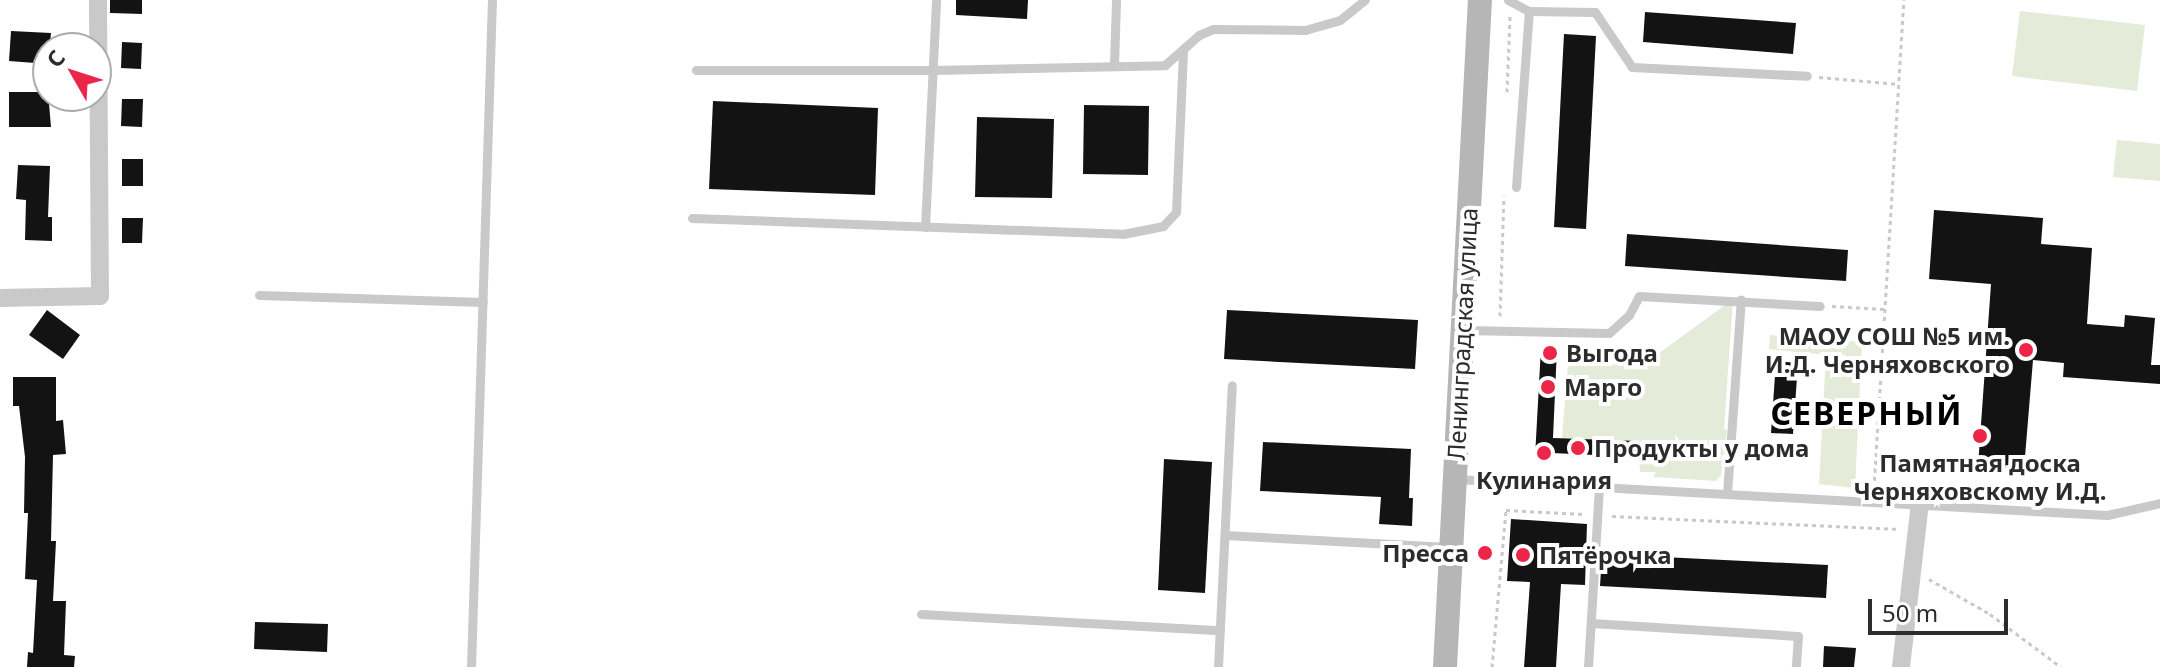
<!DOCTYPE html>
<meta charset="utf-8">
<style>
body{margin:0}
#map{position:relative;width:2160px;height:667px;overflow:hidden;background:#fff;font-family:"Noto Sans",sans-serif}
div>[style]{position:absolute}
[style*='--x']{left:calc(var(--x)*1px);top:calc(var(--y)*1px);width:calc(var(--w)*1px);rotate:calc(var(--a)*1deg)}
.green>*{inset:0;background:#e4ebd9}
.building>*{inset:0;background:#131313}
.path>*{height:3px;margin-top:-1.5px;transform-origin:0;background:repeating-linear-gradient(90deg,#c9c9c9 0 4px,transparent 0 8px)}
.lane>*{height:9px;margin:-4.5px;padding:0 4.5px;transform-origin:4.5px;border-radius:4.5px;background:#c9c9c9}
.street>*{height:18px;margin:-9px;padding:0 9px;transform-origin:9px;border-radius:9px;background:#c9c9c9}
.secondary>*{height:24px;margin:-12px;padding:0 12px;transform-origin:12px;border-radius:12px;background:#b6b6b6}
.dots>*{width:22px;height:22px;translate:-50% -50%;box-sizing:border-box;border:4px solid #fff;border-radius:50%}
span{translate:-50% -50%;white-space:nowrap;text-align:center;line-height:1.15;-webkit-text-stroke:8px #fff;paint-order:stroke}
.street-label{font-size:24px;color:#2c2c2c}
.poi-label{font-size:24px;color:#2c2c2c;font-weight:700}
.right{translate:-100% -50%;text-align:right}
.left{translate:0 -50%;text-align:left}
.district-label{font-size:32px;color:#000;font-weight:700;letter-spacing:2px}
.north{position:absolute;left:32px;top:32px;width:80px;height:80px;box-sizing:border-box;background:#fff;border:2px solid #ababab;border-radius:50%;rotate:309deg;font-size:22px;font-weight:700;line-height:32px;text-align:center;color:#2c2c2c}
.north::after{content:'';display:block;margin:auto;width:28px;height:36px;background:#ec2649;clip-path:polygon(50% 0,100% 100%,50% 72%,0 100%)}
.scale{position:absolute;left:1868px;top:599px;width:140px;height:36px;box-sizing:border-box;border:4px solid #2c2c2c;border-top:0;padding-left:10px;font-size:24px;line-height:28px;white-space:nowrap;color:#2c2c2c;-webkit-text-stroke:6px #fff;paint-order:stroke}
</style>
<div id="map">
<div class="green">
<div style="clip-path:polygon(2020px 11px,2145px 25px,2137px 91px,2012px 76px)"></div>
<div style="clip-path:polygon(2117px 140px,2160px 144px,2160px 181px,2113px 177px)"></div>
<div style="clip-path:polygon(1733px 299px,1724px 429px,1727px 430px,1721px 475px,1716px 481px,1653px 477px,1656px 472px,1640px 472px,1638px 441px,1562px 439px,1568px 363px,1643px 365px)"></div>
<div style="clip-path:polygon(1770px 335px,1862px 342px,1855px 488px,1819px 484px,1826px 355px,1769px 349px)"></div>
</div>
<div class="building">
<div style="clip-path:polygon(110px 0,142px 0,142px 14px,110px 13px)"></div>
<div style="clip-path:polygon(956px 0,1028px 0,1027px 19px,956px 15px)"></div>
<div style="clip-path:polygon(1645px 12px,1796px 23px,1793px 54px,1643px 42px)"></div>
<div style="clip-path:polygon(11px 31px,51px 33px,48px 64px,9px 61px)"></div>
<div style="clip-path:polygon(1564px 34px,1596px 36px,1586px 229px,1554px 227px)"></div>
<div style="clip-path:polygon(122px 42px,142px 43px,141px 69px,121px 68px)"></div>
<div style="clip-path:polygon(9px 92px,48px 92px,51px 127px,9px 127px)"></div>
<div style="clip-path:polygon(122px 99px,143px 99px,142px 127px,121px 126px)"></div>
<div style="clip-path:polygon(713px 101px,878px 108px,875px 195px,709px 189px)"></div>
<div style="clip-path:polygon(1084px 105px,1149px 106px,1148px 175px,1083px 174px)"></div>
<div style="clip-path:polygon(977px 117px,1054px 119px,1052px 198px,975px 197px)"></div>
<div style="clip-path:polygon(122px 159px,143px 159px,143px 186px,122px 186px)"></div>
<div style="clip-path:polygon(18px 165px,50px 166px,48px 217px,52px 217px,52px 241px,25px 240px,26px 200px,16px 199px)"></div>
<div style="clip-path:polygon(1934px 210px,2043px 218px,2041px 244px,2092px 248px,2087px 324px,2124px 327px,2125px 315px,2155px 318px,2151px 365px,2160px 365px,2160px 384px,2063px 377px,2064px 363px,2033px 360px,2024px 469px,1978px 466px,1991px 284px,1929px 279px)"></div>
<div style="clip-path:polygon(122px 218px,143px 218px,142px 243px,122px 243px)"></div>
<div style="clip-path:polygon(1627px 234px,1848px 250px,1846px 281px,1625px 266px)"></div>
<div style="clip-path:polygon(47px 310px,80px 335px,63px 359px,29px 335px)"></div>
<div style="clip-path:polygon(1227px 310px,1418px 320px,1415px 369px,1224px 359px)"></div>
<div style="clip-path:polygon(1541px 347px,1557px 348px,1553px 438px,1638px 441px,1638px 457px,1552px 453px,1552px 458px,1535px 457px)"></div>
<div style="clip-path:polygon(1776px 361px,1798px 363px,1793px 434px,1771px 433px)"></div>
<div style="clip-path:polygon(13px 377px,56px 377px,56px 421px,63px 420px,66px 454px,53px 455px,51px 541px,56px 541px,53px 601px,66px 601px,64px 655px,75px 656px,74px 667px,27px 667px,28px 652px,33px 653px,37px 580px,25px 579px,28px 513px,24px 513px,25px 457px,19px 406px,13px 406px)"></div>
<div style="clip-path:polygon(1263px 442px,1411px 449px,1409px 498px,1413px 498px,1412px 526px,1379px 524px,1381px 497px,1260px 491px)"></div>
<div style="clip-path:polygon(1164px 459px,1212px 462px,1205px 593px,1158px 590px)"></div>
<div style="clip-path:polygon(1511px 519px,1587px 524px,1585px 585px,1561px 584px,1556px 667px,1524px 667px,1530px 582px,1507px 581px)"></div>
<div style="clip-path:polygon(1602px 554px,1828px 565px,1826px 598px,1600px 586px)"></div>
<div style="clip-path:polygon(255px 622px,328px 624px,327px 652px,254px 649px)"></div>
<div style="clip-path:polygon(1824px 646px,1856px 648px,1854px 667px,1823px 667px)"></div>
</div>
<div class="path">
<div style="--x:1819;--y:77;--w:80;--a:5"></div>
<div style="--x:1507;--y:92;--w:76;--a:-87.7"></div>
<div style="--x:1832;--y:306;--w:52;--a:3.3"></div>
<div style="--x:1500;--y:316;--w:120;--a:-88.1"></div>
<div style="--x:1874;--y:488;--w:489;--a:-86.5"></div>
<div style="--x:1612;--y:516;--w:288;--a:2.6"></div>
<div style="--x:1929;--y:579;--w:70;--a:29.8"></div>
<div style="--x:1990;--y:614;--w:89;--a:36.7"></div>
<div style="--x:1492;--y:667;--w:158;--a:-84.9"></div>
<div style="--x:1506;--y:510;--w:78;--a:2.9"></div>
</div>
<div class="lane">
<div style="--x:1508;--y:0;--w:24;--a:28"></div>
<div style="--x:1529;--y:11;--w:66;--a:0.9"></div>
<div style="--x:1595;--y:12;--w:66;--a:56.1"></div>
<div style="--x:1632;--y:67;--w:175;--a:2.9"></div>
<div style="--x:1114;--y:65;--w:65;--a:-88.2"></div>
<div style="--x:696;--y:70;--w:237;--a:0"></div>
<div style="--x:933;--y:70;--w:232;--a:-1.2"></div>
<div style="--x:1165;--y:65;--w:45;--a:-41.4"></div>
<div style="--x:1199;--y:35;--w:15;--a:-23"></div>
<div style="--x:1213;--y:29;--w:92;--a:0.6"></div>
<div style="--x:1305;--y:30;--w:36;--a:-16"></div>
<div style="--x:1340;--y:20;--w:32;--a:-39"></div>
<div style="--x:1516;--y:187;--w:176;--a:-85.8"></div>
<div style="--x:692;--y:218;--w:431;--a:2.1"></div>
<div style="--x:1123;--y:234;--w:41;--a:-11.3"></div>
<div style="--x:1163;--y:226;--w:19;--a:-47"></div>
<div style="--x:1176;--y:212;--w:162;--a:-87.5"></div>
<div style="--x:925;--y:227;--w:227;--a:-87.2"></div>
<div style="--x:259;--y:295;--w:224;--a:1.8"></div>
<div style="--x:1465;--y:330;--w:144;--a:1.2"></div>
<div style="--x:1609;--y:333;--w:27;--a:-42"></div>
<div style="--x:1629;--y:315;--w:21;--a:-62"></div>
<div style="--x:1639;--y:296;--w:181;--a:3.2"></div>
<div style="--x:1456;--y:479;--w:652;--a:3.17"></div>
<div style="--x:2107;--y:515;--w:54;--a:-12.8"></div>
<div style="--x:1727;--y:493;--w:194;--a:-85.9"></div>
<div style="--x:1225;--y:535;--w:224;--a:3.1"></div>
<div style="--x:921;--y:614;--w:299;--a:3.1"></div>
<div style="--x:1591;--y:623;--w:207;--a:3.6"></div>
<div style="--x:1798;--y:636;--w:31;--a:94"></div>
<div style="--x:471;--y:667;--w:667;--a:-88.2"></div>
<div style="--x:1218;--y:667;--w:282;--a:-87.2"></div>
<div style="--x:1588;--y:667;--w:181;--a:-86.5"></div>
</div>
<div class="street">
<div style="--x:0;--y:298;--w:100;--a:-1.1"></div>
<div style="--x:100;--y:296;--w:296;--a:-90.4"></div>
<div style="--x:1901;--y:667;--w:166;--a:-83.4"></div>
</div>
<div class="secondary">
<div style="--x:1445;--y:667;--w:668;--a:-87"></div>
</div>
<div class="dots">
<div style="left:2026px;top:350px;background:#ec2649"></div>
<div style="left:1550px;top:353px;background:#ec2649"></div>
<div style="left:1548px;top:387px;background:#ec2649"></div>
<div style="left:1980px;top:436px;background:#ec2649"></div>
<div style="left:1578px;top:448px;background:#ec2649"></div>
<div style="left:1544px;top:453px;background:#ec2649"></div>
<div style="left:1485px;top:553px;background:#ec2649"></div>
<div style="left:1523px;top:555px;background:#ec2649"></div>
</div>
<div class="street-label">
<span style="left:1462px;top:334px;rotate:-87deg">Ленинградская улица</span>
</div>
<div class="poi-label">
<span class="right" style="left:2010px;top:350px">МАОУ СОШ №5 им.<br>И.Д. Черняховского</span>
<span class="left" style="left:1566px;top:353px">Выгода</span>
<span class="left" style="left:1564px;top:387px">Марго</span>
<span class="left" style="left:1594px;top:448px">Продукты у дома</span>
<span style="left:1980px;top:477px">Памятная доска<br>Черняховскому И.Д.</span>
<span style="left:1544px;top:480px">Кулинария</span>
<span class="right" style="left:1469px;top:553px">Пресса</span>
<span class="left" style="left:1539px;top:555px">Пятёрочка</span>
</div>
<div class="district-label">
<span style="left:1867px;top:413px">СЕВЕРНЫЙ</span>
</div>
<div class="north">С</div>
<div class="scale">50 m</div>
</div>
